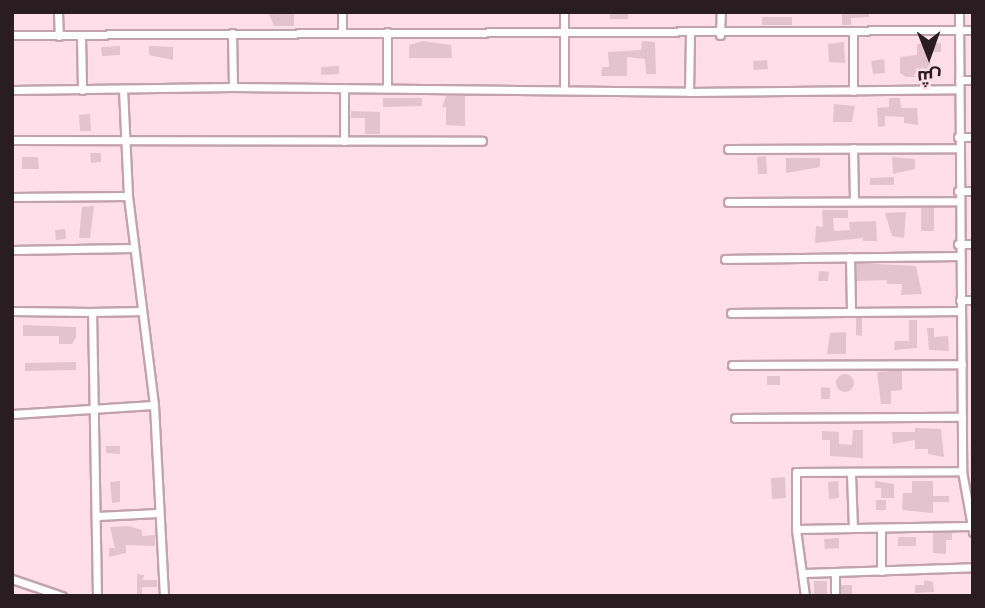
<!DOCTYPE html>
<meta charset="utf-8">
<style>
body{margin:0}
#map{position:relative;width:985px;height:608px;overflow:hidden;background:#ffdee9;font-family:Signika,Cairo,sans-serif}
div>[style]{position:absolute}
[style*='--x']{left:calc(var(--x)*1px);top:calc(var(--y)*1px);width:calc(var(--w)*1px);rotate:calc(var(--a)*1deg)}
.building>*{inset:0;background:#e3c3cd}
.round{border-radius:50%}
.roads{filter:drop-shadow(2px 0 #c2a3ad) drop-shadow(-2px 0 #c2a3ad) drop-shadow(0 2px #c2a3ad) drop-shadow(0 -2px #c2a3ad)}
.minor>*{height:7px;margin:-3.5px;padding:0 3.5px;transform-origin:3.5px;border-radius:3.5px;background:#fff}
span{translate:-50% -50%;white-space:nowrap;text-align:center;line-height:1.15;-webkit-text-stroke:5px #ffdee9;paint-order:stroke}
.frame{position:absolute;inset:0;border:14px solid #291d21;pointer-events:none}
.north{position:absolute;left:894px;top:21px;width:70px;height:70px;-webkit-text-stroke:5px #ffdee9;paint-order:stroke;rotate:179deg;font-size:19px;font-weight:700;line-height:28px;text-align:center;color:#291d21}
.north::after{content:'';display:block;margin:auto;width:24px;height:32px;background:#291d21;clip-path:polygon(50% 0,100% 100%,50% 72%,0 100%)}
</style>
<div id="map">
<div class="building">
<div style="clip-path:polygon(268px 12px,294px 14px,294px 26px,274px 26px)"></div>
<div style="clip-path:polygon(610px 12px,628px 12px,628px 19px,610px 19px)"></div>
<div style="clip-path:polygon(842px 12px,869px 12px,869px 17px,851px 18px,851px 25px,842px 25px)"></div>
<div style="clip-path:polygon(762px 17px,792px 17px,792px 25px,762px 25px)"></div>
<div style="clip-path:polygon(423px 41px,451px 45px,452px 58px,409px 58px,409px 45px)"></div>
<div style="clip-path:polygon(642px 41px,655px 42px,656px 74px,646px 74px,645px 59px,627px 57px,627px 76px,601px 76px,602px 67px,609px 67px,608px 52px,641px 50px)"></div>
<div style="clip-path:polygon(844px 42px,845px 63px,829px 62px,828px 44px)"></div>
<div style="clip-path:polygon(941px 43px,941px 52px,929px 52px,932px 77px,906px 77px,900px 73px,900px 57px,917px 55px,917px 44px)"></div>
<div style="clip-path:polygon(120px 46px,120px 55px,102px 56px,101px 47px)"></div>
<div style="clip-path:polygon(149px 46px,173px 47px,173px 60px,149px 55px)"></div>
<div style="clip-path:polygon(884px 59px,885px 73px,873px 74px,871px 61px)"></div>
<div style="clip-path:polygon(767px 60px,768px 69px,754px 70px,753px 61px)"></div>
<div style="clip-path:polygon(339px 66px,339px 74px,321px 75px,321px 67px)"></div>
<div style="clip-path:polygon(446px 96px,465px 96px,465px 126px,446px 125px,446px 107px,442px 107px)"></div>
<div style="clip-path:polygon(383px 98px,422px 98px,422px 106px,383px 107px)"></div>
<div style="clip-path:polygon(889px 98px,900px 98px,901px 108px,917px 108px,918px 125px,904px 123px,904px 117px,885px 116px,885px 126px,878px 127px,877px 108px,889px 107px)"></div>
<div style="clip-path:polygon(834px 104px,855px 106px,852px 122px,833px 122px)"></div>
<div style="clip-path:polygon(351px 111px,380px 112px,380px 134px,365px 134px,365px 118px,351px 118px)"></div>
<div style="clip-path:polygon(90px 114px,91px 131px,80px 131px,79px 115px)"></div>
<div style="clip-path:polygon(90px 153px,101px 153px,101px 162px,91px 163px)"></div>
<div style="clip-path:polygon(766px 156px,767px 174px,758px 174px,757px 157px)"></div>
<div style="clip-path:polygon(22px 157px,38px 157px,39px 169px,22px 169px)"></div>
<div style="clip-path:polygon(892px 157px,915px 159px,915px 169px,893px 174px)"></div>
<div style="clip-path:polygon(786px 158px,820px 158px,820px 167px,786px 173px)"></div>
<div style="clip-path:polygon(894px 177px,894px 185px,870px 185px,870px 178px)"></div>
<div style="clip-path:polygon(94px 206px,90px 238px,79px 238px,82px 207px)"></div>
<div style="clip-path:polygon(934px 207px,934px 231px,921px 231px,921px 208px)"></div>
<div style="clip-path:polygon(822px 210px,848px 210px,848px 218px,833px 218px,834px 231px,850px 230px,849px 222px,876px 221px,877px 241px,863px 241px,863px 238px,815px 243px,816px 226px,823px 227px)"></div>
<div style="clip-path:polygon(906px 212px,904px 238px,892px 236px,885px 213px)"></div>
<div style="clip-path:polygon(65px 229px,66px 239px,56px 240px,55px 230px)"></div>
<div style="clip-path:polygon(856px 263px,916px 266px,922px 294px,901px 295px,902px 284px,887px 284px,887px 280px,857px 281px)"></div>
<div style="clip-path:polygon(819px 271px,829px 272px,828px 281px,818px 281px)"></div>
<div style="clip-path:polygon(856px 318px,862px 318px,862px 336px,856px 335px)"></div>
<div style="clip-path:polygon(909px 320px,917px 320px,917px 348px,894px 350px,895px 341px,909px 341px)"></div>
<div style="clip-path:polygon(23px 325px,76px 327px,76px 337px,72px 344px,59px 344px,59px 336px,23px 336px)"></div>
<div style="clip-path:polygon(927px 328px,934px 328px,934px 337px,948px 336px,949px 351px,929px 350px)"></div>
<div style="clip-path:polygon(846px 332px,846px 354px,827px 354px,830px 333px)"></div>
<div style="clip-path:polygon(76px 362px,76px 370px,25px 371px,25px 363px)"></div>
<div style="clip-path:polygon(902px 370px,902px 390px,891px 391px,891px 404px,881px 404px,877px 372px)"></div>
<div class="round" style="left:836px;top:374px;width:18px;height:18px"></div>
<div style="clip-path:polygon(767px 376px,780px 376px,780px 385px,767px 385px)"></div>
<div style="clip-path:polygon(821px 387px,830px 388px,830px 399px,821px 399px)"></div>
<div style="clip-path:polygon(915px 428px,941px 429px,944px 457px,928px 454px,928px 449px,915px 449px,915px 440px,893px 444px,892px 432px,915px 432px)"></div>
<div style="clip-path:polygon(853px 430px,863px 430px,863px 458px,830px 456px,830px 440px,822px 440px,822px 431px,839px 432px,839px 444px,852px 445px)"></div>
<div style="clip-path:polygon(106px 446px,120px 446px,120px 454px,106px 453px)"></div>
<div style="clip-path:polygon(785px 477px,786px 498px,772px 499px,771px 478px)"></div>
<div style="clip-path:polygon(120px 481px,120px 502px,112px 503px,110px 482px)"></div>
<div style="clip-path:polygon(838px 481px,839px 498px,829px 499px,828px 482px)"></div>
<div style="clip-path:polygon(875px 481px,894px 484px,894px 498px,881px 498px,881px 488px,875px 488px)"></div>
<div style="clip-path:polygon(912px 481px,933px 481px,933px 496px,949px 496px,949px 502px,933px 502px,933px 513px,902px 510px,903px 493px,912px 493px)"></div>
<div style="clip-path:polygon(876px 500px,886px 500px,886px 510px,876px 510px)"></div>
<div style="clip-path:polygon(129px 526px,142px 530px,142px 536px,155px 535px,155px 546px,126px 545px,126px 553px,109px 557px,109px 548px,115px 548px,110px 527px)"></div>
<div style="clip-path:polygon(952px 532px,952px 540px,946px 540px,946px 554px,933px 553px,933px 533px)"></div>
<div style="clip-path:polygon(898px 537px,916px 537px,916px 546px,898px 546px)"></div>
<div style="clip-path:polygon(839px 538px,839px 548px,825px 549px,824px 539px)"></div>
<div style="clip-path:polygon(137px 574px,144px 575px,143px 580px,157px 580px,157px 587px,142px 587px,142px 596px,137px 596px)"></div>
<div style="clip-path:polygon(924px 580px,933px 582px,934px 592px,915px 593px,915px 585px,924px 585px)"></div>
<div style="clip-path:polygon(814px 581px,827px 581px,827px 594px,814px 594px)"></div>
<div style="clip-path:polygon(841px 585px,852px 585px,852px 594px,841px 594px)"></div>
</div>
<div class="roads">
<div class="minor">
<div style="--x:58;--y:12;--w:24;--a:88"></div>
<div style="--x:959;--y:12;--w:459;--a:89.6"></div>
<div style="--x:962;--y:471;--w:62;--a:79.8"></div>
<div style="--x:342;--y:32;--w:20;--a:-90"></div>
<div style="--x:387;--y:32;--w:56;--a:90"></div>
<div style="--x:232;--y:33;--w:54;--a:88.9"></div>
<div style="--x:12;--y:35;--w:961;--a:-0.3"></div>
<div style="--x:720;--y:35;--w:23;--a:-88"></div>
<div style="--x:81;--y:36;--w:54;--a:88.9"></div>
<div style="--x:959;--y:80;--w:14;--a:0"></div>
<div style="--x:344;--y:88;--w:53;--a:90"></div>
<div style="--x:123;--y:89;--w:107;--a:87.3"></div>
<div style="--x:128;--y:196;--w:211;--a:82.9"></div>
<div style="--x:154;--y:405;--w:191;--a:87"></div>
<div style="--x:12;--y:90;--w:221;--a:-0.8"></div>
<div style="--x:233;--y:87;--w:456;--a:0.6"></div>
<div style="--x:689;--y:92;--w:270;--a:-0.6"></div>
<div style="--x:564;--y:90;--w:78;--a:-90"></div>
<div style="--x:853;--y:91;--w:58;--a:-90"></div>
<div style="--x:689;--y:92;--w:57;--a:-89"></div>
<div style="--x:958;--y:137;--w:15;--a:0"></div>
<div style="--x:12;--y:140;--w:470;--a:0.1"></div>
<div style="--x:853;--y:148;--w:53;--a:88.9"></div>
<div style="--x:728;--y:149;--w:230;--a:-0.2"></div>
<div style="--x:958;--y:191;--w:15;--a:0"></div>
<div style="--x:12;--y:197;--w:116;--a:-0.5"></div>
<div style="--x:728;--y:202;--w:230;--a:-0.2"></div>
<div style="--x:958;--y:244;--w:15;--a:0"></div>
<div style="--x:12;--y:250;--w:122;--a:-0.9"></div>
<div style="--x:850;--y:257;--w:54;--a:88.9"></div>
<div style="--x:725;--y:259;--w:233;--a:-0.7"></div>
<div style="--x:960;--y:300;--w:13;--a:0"></div>
<div style="--x:12;--y:311;--w:80;--a:0.7"></div>
<div style="--x:731;--y:313;--w:229;--a:-0.5"></div>
<div style="--x:732;--y:365;--w:230;--a:-0.2"></div>
<div style="--x:12;--y:414;--w:142;--a:-3.6"></div>
<div style="--x:735;--y:418;--w:227;--a:-0.3"></div>
<div style="--x:851;--y:474;--w:54;--a:87.9"></div>
<div style="--x:96;--y:516;--w:63;--a:-2.7"></div>
<div style="--x:881;--y:528;--w:43;--a:90"></div>
<div style="--x:796;--y:529;--w:175;--a:-1"></div>
<div style="--x:835;--y:572;--w:24;--a:90"></div>
<div style="--x:805;--y:573;--w:168;--a:-2"></div>
<div style="--x:12;--y:579;--w:53;--a:18.8"></div>
<div style="--x:97;--y:596;--w:284;--a:-91"></div>
<div style="--x:92;--y:312;--w:50;--a:-1.1"></div>
<div style="--x:805;--y:596;--w:68;--a:-97.7"></div>
<div style="--x:796;--y:529;--w:57;--a:-90"></div>
<div style="--x:796;--y:472;--w:166;--a:-0.3"></div>
</div>
</div>
<div class="frame"></div>
<div class="north">ش</div>
</div>
